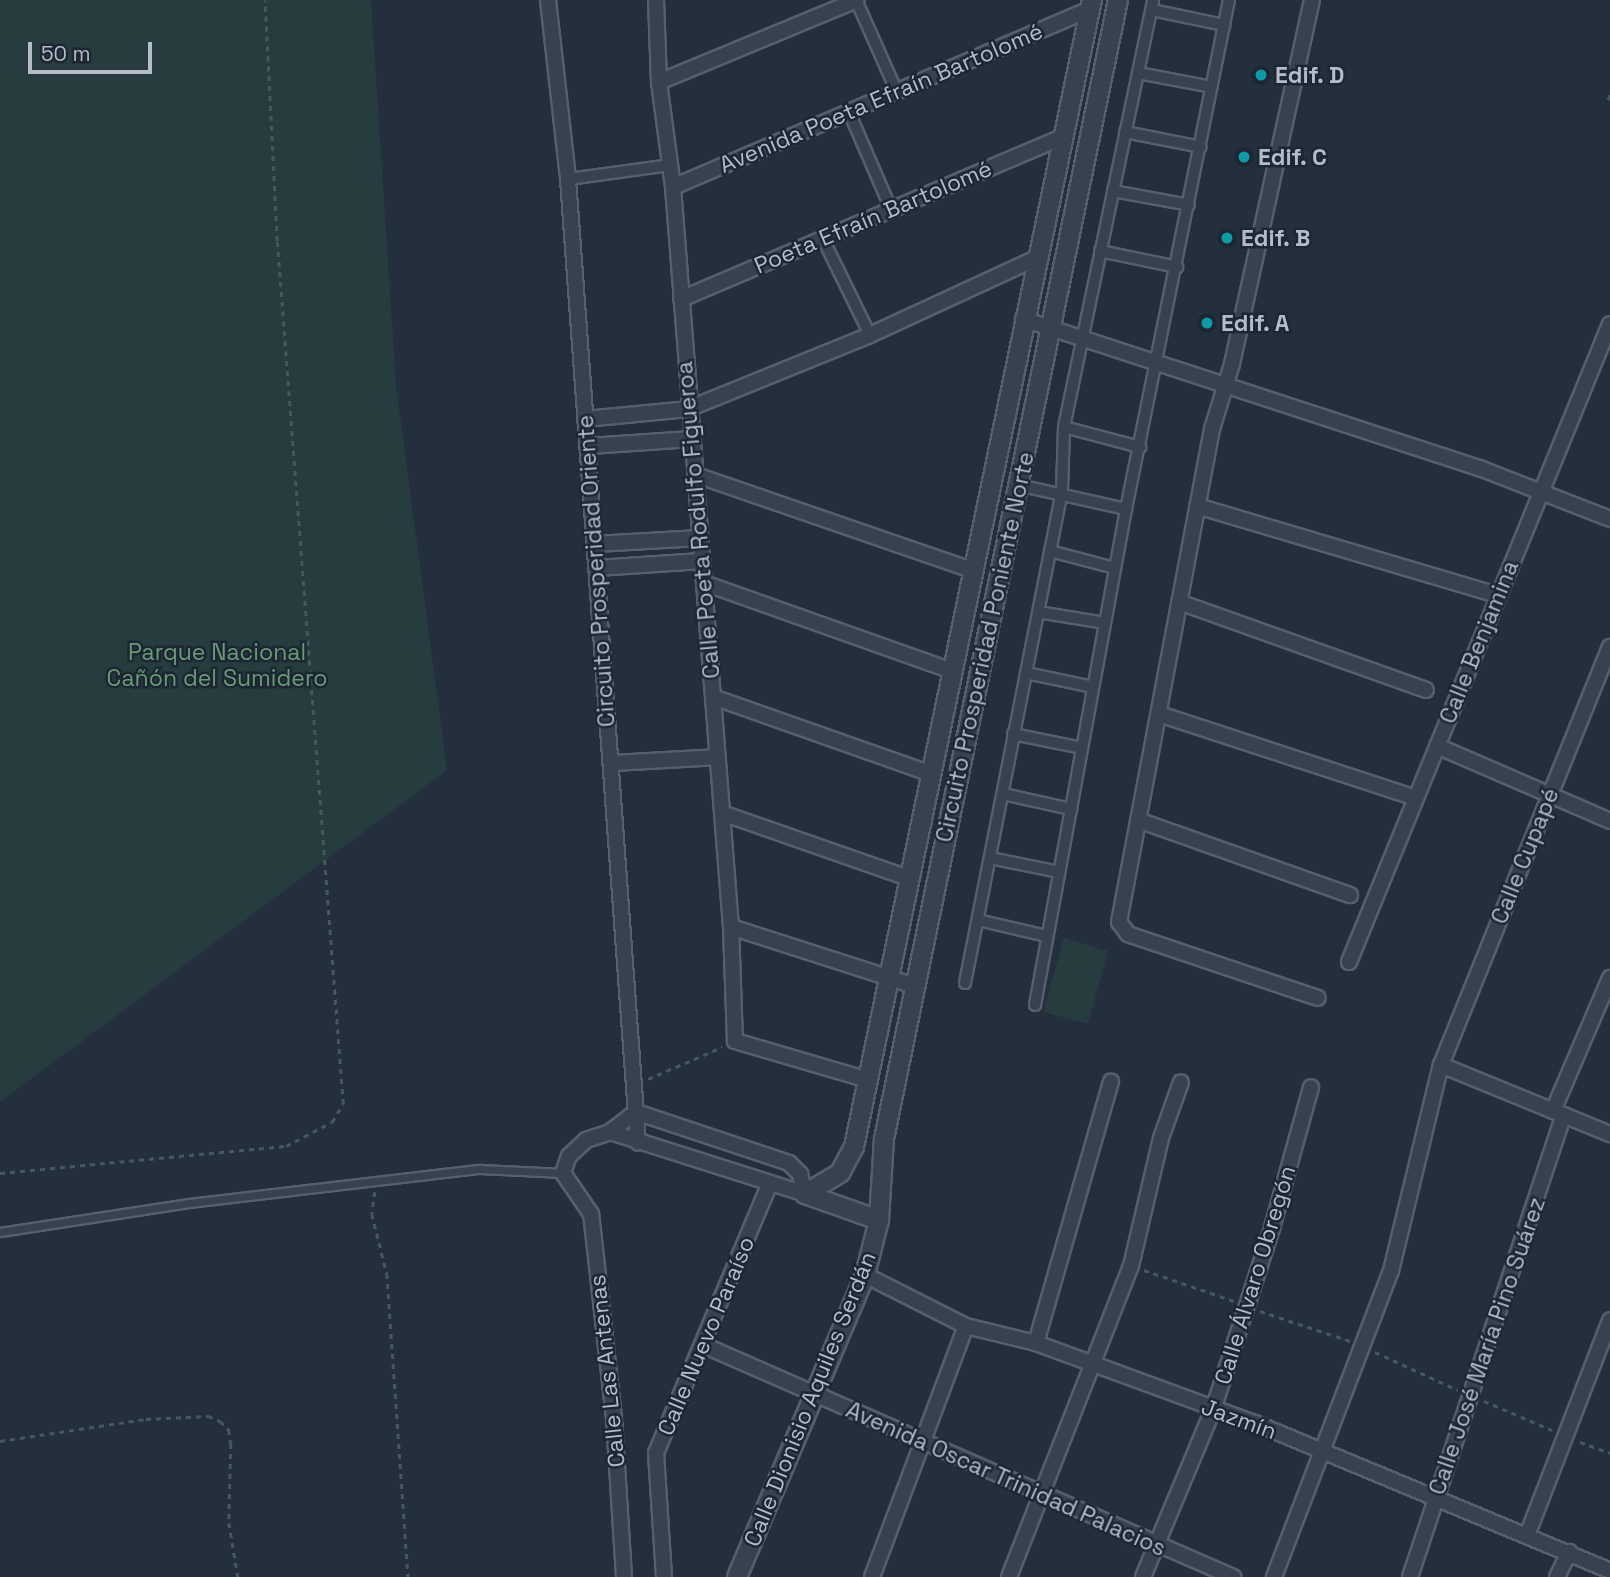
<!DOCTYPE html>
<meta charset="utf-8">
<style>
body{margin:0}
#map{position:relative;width:1610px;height:1577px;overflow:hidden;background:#242f3e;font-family:"Space Grotesk",sans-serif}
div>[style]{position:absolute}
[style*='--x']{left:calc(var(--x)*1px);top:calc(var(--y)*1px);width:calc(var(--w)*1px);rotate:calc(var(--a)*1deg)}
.green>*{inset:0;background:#263c3f}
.path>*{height:2.5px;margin-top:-1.25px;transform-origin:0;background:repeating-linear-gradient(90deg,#44595c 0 5px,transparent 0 10px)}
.roads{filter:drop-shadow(2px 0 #565f6c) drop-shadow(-2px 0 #565f6c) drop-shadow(0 2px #565f6c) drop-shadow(0 -2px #565f6c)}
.service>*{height:7px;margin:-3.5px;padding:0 3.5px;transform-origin:3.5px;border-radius:3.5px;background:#38414e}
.pedestrian>*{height:10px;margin:-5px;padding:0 5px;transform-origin:5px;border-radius:5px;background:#38414e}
.minor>*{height:14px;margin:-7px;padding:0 7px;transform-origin:7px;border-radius:7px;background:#38414e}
.tertiary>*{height:18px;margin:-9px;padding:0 9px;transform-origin:9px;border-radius:9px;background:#38414e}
.dots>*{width:19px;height:19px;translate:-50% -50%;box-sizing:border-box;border:4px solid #1d2633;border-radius:50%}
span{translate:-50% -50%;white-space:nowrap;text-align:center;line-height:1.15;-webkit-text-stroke:5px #1d2633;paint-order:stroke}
.poi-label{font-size:23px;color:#b4bcc9;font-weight:700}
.left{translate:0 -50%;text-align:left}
.street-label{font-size:23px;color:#b4bcc9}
.park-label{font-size:23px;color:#6b9a76}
.scale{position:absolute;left:28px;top:42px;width:124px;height:32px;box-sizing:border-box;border:4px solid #b4bcc9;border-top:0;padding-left:9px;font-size:21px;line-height:24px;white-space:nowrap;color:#b4bcc9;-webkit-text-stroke:5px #1d2633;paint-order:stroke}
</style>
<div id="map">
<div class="green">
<div style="clip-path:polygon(0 0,371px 0,396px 385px,447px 770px,0 1102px)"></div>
<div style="clip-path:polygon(1064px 938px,1108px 951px,1088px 1024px,1043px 1012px)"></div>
</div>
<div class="path">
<div style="--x:1608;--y:100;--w:6;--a:-72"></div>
<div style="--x:648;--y:1079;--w:81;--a:-23.4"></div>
<div style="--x:0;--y:1173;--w:287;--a:-5.4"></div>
<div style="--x:286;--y:1146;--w:52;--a:-27.6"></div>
<div style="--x:332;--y:1122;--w:21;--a:-59"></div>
<div style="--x:343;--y:1104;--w:866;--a:-94.37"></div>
<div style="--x:277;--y:241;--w:241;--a:-92.9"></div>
<div style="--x:375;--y:1192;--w:22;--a:98"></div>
<div style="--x:372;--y:1214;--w:62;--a:76"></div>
<div style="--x:387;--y:1274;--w:304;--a:86"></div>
<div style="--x:1144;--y:1270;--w:95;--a:19"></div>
<div style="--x:1260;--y:1311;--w:95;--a:18.4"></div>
<div style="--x:1375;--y:1352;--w:91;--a:24.6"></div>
<div style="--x:1484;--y:1401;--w:74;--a:23.1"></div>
<div style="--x:0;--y:1441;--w:148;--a:-8.6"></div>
<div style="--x:146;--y:1419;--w:62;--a:-2.8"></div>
<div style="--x:208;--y:1416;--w:13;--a:23"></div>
<div style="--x:220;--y:1421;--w:13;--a:45"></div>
<div style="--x:229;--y:1430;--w:14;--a:82"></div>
<div style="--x:231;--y:1444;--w:79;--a:91.5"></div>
<div style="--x:229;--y:1523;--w:55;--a:80.5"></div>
<div style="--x:1580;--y:1442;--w:32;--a:20"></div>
</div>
<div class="roads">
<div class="service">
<div style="--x:0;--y:1232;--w:191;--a:-8.7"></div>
<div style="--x:189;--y:1203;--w:293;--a:-6.7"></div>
<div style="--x:480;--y:1169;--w:83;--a:2.8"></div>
</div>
<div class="pedestrian">
<div style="--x:856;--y:0;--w:101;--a:66"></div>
<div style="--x:1152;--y:10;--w:74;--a:11.8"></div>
<div style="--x:1138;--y:73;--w:75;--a:10.7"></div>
<div style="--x:849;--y:112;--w:106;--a:66.6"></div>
<div style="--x:1125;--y:132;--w:77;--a:11.2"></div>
<div style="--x:568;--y:179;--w:103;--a:-7.8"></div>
<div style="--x:1113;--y:191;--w:77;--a:10.4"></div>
<div style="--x:822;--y:237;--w:109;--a:63.9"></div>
<div style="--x:1100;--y:251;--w:79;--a:11.7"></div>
<div style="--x:1064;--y:427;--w:79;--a:14.7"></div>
<div style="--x:1018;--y:485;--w:111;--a:12.5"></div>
<div style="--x:1050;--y:551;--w:67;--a:14.7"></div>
<div style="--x:1038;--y:612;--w:68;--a:9.3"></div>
<div style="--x:1026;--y:673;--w:68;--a:11.8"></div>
<div style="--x:1013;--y:734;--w:70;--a:11.5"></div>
<div style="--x:1003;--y:794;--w:70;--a:12.4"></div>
<div style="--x:990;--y:858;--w:70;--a:11.5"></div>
<div style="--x:978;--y:920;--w:71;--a:13.1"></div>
<div style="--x:965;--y:983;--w:501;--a:-78.85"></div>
<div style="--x:1062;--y:491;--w:64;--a:-88.2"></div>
<div style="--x:1064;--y:427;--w:436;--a:-78.2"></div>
<div style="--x:1035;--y:1005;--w:504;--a:-79.6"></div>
<div style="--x:1126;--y:509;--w:519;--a:-78.56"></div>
</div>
<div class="minor">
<div style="--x:548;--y:0;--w:180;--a:83.6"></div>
<div style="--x:568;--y:179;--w:966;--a:85.84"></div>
<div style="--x:656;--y:0;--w:82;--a:87.9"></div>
<div style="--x:659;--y:82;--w:106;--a:82.4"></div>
<div style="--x:673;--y:187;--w:742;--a:85.52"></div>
<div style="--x:731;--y:927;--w:114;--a:88"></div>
<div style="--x:735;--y:1041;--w:139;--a:16.3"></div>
<div style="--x:1312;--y:0;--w:373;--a:102.4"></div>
<div style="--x:1232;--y:364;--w:68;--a:107.1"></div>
<div style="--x:1212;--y:429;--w:502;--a:100.68"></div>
<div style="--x:1119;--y:922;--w:15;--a:53"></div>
<div style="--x:1128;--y:934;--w:200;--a:18.6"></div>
<div style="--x:659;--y:82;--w:214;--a:-22.5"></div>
<div style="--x:673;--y:187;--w:453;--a:-23.1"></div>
<div style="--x:681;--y:299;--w:417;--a:-23"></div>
<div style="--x:1023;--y:319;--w:483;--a:18.1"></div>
<div style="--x:1482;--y:469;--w:137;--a:21.3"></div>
<div style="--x:585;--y:419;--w:103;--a:-5.5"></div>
<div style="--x:688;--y:409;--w:196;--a:-22.1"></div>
<div style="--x:870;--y:335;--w:184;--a:-24.8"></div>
<div style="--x:589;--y:446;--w:103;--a:-3.9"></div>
<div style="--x:696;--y:475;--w:295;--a:19"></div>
<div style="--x:1197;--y:506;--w:314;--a:16.5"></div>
<div style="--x:595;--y:544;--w:105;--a:-3.3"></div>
<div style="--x:597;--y:568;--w:105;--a:-3.8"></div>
<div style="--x:704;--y:583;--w:263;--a:19.5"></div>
<div style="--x:1179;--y:602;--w:262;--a:19.6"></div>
<div style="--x:713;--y:697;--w:232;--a:19.4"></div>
<div style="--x:1159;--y:714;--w:270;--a:18.1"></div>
<div style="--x:1437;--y:746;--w:189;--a:23.4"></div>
<div style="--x:611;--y:763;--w:106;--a:-3.2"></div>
<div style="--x:722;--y:813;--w:200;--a:19.2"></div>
<div style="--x:1138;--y:820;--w:225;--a:19.5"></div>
<div style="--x:731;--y:927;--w:193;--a:17.8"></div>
<div style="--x:1349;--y:962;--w:689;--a:-67.75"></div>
<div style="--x:1441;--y:1065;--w:183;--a:22.2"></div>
<div style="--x:1553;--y:1111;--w:145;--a:-66.8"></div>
<div style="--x:610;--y:1132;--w:205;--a:17.6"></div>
<div style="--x:865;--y:1275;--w:113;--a:26.8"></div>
<div style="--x:966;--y:1326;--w:72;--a:13.7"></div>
<div style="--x:1036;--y:1343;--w:233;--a:20.1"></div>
<div style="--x:1255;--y:1423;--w:385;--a:22.6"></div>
<div style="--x:1036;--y:1343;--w:272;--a:-74"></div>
<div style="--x:703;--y:1345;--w:579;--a:23.64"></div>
<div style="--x:1528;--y:1533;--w:228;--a:-68.9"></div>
<div style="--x:624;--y:1577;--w:159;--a:-93.6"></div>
<div style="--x:614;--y:1418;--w:205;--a:-96.4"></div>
<div style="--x:591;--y:1214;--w:50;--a:-124.3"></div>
<div style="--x:563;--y:1173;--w:18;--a:-71"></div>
<div style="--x:569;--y:1156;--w:23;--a:-43"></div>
<div style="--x:586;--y:1140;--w:25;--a:-18"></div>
<div style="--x:610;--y:1132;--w:33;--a:-38"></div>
<div style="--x:636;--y:1112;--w:161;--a:18.4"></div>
<div style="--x:789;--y:1163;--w:16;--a:45"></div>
<div style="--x:800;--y:1174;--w:21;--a:76"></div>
<div style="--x:664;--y:1577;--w:124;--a:-93.7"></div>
<div style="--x:656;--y:1453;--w:293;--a:-67.1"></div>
<div style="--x:872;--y:1577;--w:268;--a:-69.5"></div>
<div style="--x:1009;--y:1577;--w:334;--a:-68.6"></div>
<div style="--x:1131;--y:1266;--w:131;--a:-76.8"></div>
<div style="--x:1161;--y:1138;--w:59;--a:-70.3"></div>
<div style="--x:1143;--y:1577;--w:181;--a:-67.3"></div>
<div style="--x:1213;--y:1410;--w:191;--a:-72"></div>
<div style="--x:1272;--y:1228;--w:146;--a:-74.5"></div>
<div style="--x:1274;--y:1577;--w:328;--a:-69.1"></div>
<div style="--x:1391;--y:1271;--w:212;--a:-76.4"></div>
<div style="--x:1441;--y:1065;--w:451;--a:-68"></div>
<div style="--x:1410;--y:1577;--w:487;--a:-71.6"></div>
<div style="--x:1557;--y:1577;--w:28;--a:-64"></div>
</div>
<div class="tertiary">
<div style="--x:805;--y:1194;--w:41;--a:-31"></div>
<div style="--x:840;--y:1173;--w:30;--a:-62"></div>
<div style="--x:854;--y:1147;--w:1171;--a:-78.28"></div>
<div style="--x:805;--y:1194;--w:78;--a:19.4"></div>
<div style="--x:737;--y:1577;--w:328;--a:-67"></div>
<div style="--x:865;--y:1275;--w:57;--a:-75.7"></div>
<div style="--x:879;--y:1220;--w:81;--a:-86.5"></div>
<div style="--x:884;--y:1139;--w:1163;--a:-78.39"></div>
</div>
</div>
<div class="dots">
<div style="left:1261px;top:75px;background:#0f9aa8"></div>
<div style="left:1244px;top:157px;background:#0f9aa8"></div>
<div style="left:1227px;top:238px;background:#0f9aa8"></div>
<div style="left:1207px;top:323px;background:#0f9aa8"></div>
</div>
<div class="poi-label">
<span class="left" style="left:1275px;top:75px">Edif. D</span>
<span class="left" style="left:1258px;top:157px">Edif. C</span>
<span class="left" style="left:1241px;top:238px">Edif. B</span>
<span class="left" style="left:1221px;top:323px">Edif. A</span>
</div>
<div class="street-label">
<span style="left:881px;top:98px;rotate:-23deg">Avenida Poeta Efraín Bartolomé</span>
<span style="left:873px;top:217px;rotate:-23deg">Poeta Efraín Bartolomé</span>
<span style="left:698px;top:520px;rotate:-95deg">Calle Poeta Rodulfo Figueroa</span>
<span style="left:596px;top:571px;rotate:-94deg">Circuito Prosperidad Oriente</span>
<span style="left:1479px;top:642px;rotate:-68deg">Calle Benjamina</span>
<span style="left:985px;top:647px;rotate:-78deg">Circuito Prosperidad Poniente Norte</span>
<span style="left:1525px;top:856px;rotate:-68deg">Calle Cupapé</span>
<span style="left:1255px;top:1275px;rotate:-73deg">Calle Álvaro Obregón</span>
<span style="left:706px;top:1336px;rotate:-67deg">Calle Nuevo Paraíso</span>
<span style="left:1487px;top:1346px;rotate:-71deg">Calle José María Pino Suárez</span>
<span style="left:607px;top:1371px;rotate:-96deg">Calle Las Antenas</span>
<span style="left:810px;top:1399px;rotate:-68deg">Calle Dionisio Aquiles Serdán</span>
<span style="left:1239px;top:1419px;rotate:20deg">Jazmín</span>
<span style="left:1006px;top:1479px;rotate:24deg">Avenida Oscar Trinidad Palacios</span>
</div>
<div class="park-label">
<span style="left:217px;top:665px">Parque Nacional<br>Cañón del Sumidero</span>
</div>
<div class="scale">50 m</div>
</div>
